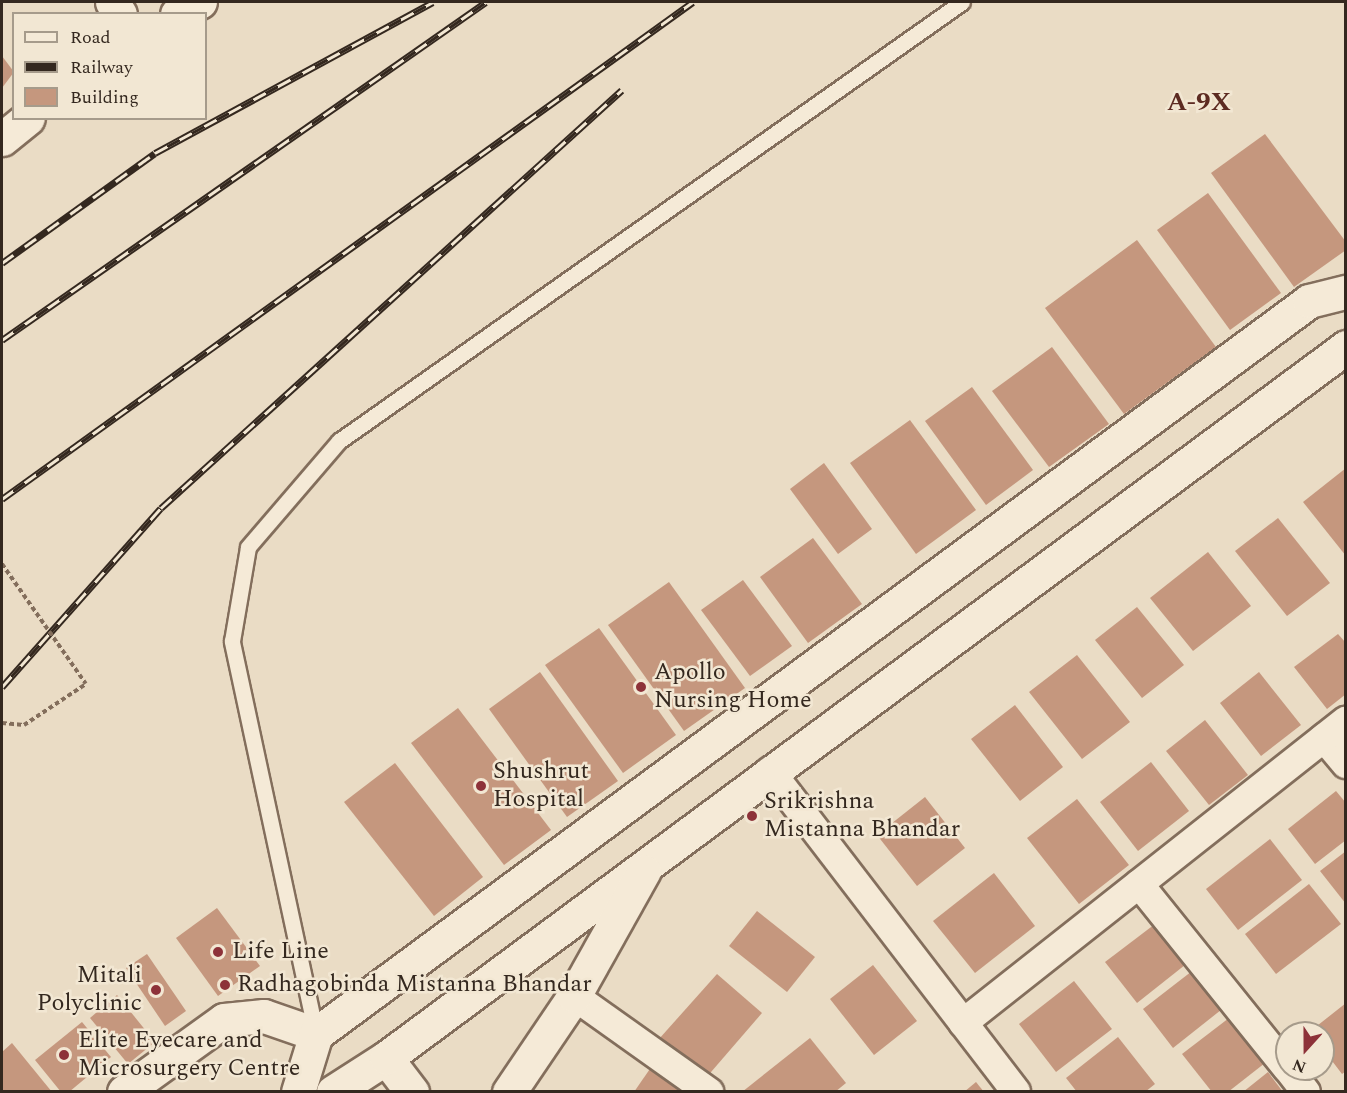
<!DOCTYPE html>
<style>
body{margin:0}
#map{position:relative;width:1347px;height:1093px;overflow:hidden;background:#eadcc5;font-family:Spectral,serif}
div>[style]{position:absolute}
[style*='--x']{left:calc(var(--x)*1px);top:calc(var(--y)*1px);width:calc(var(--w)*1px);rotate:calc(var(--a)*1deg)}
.building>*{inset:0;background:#c5977e}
.path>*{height:4px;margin-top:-2px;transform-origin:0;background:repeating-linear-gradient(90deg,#836e5c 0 4.5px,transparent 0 7.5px)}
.roads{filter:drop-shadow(2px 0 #836e5c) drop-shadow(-2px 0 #836e5c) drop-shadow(0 2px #836e5c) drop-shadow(0 -2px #836e5c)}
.service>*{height:15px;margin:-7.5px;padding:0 7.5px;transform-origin:7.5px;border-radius:7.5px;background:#f5ead7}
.minor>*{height:28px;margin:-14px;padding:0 14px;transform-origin:14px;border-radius:14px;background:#f5ead7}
.tertiary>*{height:33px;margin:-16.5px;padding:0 16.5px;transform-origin:16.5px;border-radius:16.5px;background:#f5ead7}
.rail>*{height:7px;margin-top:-3.5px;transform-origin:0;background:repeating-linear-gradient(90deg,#f2e7d3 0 14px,#34281f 0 28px);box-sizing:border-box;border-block:2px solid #34281f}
.path-bridge>*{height:4px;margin-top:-2px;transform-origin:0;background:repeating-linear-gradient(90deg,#836e5c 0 4.5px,transparent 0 7.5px)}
.dots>*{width:16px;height:16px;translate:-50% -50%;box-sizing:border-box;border:3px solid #f2e7d3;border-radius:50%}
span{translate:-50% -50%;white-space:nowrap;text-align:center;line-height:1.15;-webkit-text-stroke:5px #f2e7d3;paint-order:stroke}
.poi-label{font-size:24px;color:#34281f}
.left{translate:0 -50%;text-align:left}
.right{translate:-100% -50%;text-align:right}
.neighbourhood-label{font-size:26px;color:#5d2b22;font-weight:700}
.frame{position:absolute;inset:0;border:3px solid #34281f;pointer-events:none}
.legend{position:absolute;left:12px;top:12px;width:195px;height:108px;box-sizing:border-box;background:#f2e7d3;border:2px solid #a69b8b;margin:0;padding:8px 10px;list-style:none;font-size:18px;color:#34281f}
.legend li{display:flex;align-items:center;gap:12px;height:30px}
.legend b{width:30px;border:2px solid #a69b8b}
.north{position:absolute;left:1275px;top:1021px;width:60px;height:60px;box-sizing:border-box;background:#f2e7d3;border:2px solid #a69b8b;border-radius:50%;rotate:201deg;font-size:16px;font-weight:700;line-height:24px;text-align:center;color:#34281f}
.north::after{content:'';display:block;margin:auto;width:21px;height:27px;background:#8d3239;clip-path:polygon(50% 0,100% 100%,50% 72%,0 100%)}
</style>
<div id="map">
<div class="building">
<div style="clip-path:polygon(2px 56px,14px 72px,2px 88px)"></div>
<div style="clip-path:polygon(1265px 134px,1346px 242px,1346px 250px,1294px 287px,1211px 173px)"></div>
<div style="clip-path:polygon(1208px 193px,1281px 293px,1230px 330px,1157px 230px)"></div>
<div style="clip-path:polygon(1137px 240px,1216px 347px,1124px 414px,1045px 308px)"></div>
<div style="clip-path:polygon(1052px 347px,1109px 424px,1049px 467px,992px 391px)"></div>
<div style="clip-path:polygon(972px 387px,1033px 470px,986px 505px,925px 421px)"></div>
<div style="clip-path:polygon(910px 420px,976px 510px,916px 554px,850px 463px)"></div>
<div style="clip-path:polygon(824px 463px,872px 529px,838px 554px,790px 489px)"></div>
<div style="clip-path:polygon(1346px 468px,1346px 556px,1303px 502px)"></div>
<div style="clip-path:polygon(1278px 518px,1330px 583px,1287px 616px,1235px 551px)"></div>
<div style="clip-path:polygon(813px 538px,862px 604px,808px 643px,760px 577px)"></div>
<div style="clip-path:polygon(1208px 552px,1251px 606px,1193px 651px,1150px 598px)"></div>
<div style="clip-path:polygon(743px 580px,792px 646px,750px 676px,701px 610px)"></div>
<div style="clip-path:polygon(669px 582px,745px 688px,684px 731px,608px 625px)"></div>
<div style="clip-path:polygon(1137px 607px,1184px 665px,1142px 698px,1095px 640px)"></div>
<div style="clip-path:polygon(599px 628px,676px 735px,623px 773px,545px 665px)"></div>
<div style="clip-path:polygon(1338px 634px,1346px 643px,1346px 694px,1327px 709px,1294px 667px)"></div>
<div style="clip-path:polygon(1077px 655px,1130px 722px,1082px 759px,1029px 692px)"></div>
<div style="clip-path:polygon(540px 672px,618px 781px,567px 817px,489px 709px)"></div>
<div style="clip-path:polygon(1259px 672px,1301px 725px,1261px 756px,1220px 703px)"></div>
<div style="clip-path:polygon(1015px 705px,1063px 767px,1020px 801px,971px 739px)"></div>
<div style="clip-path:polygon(458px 708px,551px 830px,504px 865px,411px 743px)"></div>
<div style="clip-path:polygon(1205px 720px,1248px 775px,1209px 805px,1166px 751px)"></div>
<div style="clip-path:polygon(1151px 762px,1189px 811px,1138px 851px,1100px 802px)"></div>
<div style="clip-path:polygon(395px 763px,483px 877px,434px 916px,344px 802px)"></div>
<div style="clip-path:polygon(1336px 791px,1346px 803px,1346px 840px,1315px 864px,1288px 829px)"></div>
<div style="clip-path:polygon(925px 797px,965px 848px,917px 886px,877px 835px)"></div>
<div style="clip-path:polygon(1077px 799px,1129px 865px,1079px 904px,1027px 838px)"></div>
<div style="clip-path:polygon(1270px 839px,1302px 880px,1238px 930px,1206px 889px)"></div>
<div style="clip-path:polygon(1346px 851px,1346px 904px,1320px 871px)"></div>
<div style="clip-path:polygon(994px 873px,1035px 926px,975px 973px,933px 921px)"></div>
<div style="clip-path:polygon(1309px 884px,1341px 924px,1276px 974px,1245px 934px)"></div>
<div style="clip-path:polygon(217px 908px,260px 966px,218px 996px,176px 938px)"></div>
<div style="clip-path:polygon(757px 911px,815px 957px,787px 992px,729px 946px)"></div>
<div style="clip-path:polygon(1159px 921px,1190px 961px,1137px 1003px,1105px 962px)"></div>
<div style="clip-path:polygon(147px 954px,186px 1011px,165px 1026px,126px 968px)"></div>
<div style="clip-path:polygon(873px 965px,917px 1021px,874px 1055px,830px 999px)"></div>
<div style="clip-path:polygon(1196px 968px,1226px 1006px,1173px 1048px,1143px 1009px)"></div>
<div style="clip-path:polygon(717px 974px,762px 1013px,705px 1079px,659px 1039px)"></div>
<div style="clip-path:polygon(1074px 981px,1112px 1029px,1056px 1072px,1019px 1024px)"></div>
<div style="clip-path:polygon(117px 995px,155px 1042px,128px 1064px,90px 1018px)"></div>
<div style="clip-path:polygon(1346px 1003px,1346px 1071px,1342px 1074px,1323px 1049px,1323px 1033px,1308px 1033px)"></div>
<div style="clip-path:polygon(1229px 1018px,1265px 1063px,1228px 1092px,1212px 1092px,1182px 1054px)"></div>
<div style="clip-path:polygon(82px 1022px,111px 1057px,69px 1092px,61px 1092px,35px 1060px)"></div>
<div style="clip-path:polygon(1118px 1037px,1155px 1084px,1145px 1092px,1077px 1092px,1066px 1078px)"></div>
<div style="clip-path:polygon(810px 1038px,846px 1083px,835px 1092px,742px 1092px)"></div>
<div style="clip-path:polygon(12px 1043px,52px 1092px,2px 1092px,2px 1052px)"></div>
<div style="clip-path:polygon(654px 1063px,693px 1092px,634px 1092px)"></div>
<div style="clip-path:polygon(1268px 1072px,1283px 1092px,1243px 1092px)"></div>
<div style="clip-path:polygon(976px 1082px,984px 1092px,964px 1092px)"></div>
</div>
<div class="path">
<div style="--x:2;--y:723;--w:22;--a:5"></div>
<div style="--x:24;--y:725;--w:74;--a:-33.5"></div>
</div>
<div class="roads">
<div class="service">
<div style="--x:316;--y:1034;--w:402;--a:-102.1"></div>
<div style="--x:232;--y:641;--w:95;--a:-80.3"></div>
<div style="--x:248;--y:547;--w:140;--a:-49.4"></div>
<div style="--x:339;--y:441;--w:762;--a:-35.17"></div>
</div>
<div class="minor">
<div style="--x:1324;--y:738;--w:34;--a:50"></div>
<div style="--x:770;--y:771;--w:404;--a:52.5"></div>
<div style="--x:1139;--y:884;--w:236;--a:51.2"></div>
<div style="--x:574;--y:996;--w:166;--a:35.4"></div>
<div style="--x:963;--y:1023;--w:488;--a:-38.3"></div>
<div style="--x:1288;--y:1069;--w:29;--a:52"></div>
</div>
<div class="tertiary">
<div style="--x:112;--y:2;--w:14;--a:56"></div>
<div style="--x:177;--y:14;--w:26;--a:-28"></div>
<div style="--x:2;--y:139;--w:33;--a:-39"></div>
<div style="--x:386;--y:1058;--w:43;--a:52.6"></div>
<div style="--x:124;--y:1092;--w:123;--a:-35.8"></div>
<div style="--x:224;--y:1020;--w:40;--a:-5.7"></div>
<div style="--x:264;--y:1016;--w:55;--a:19.1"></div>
<div style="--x:316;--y:1034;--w:1234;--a:-36.43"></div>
<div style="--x:1309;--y:301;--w:38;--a:-14"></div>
<div style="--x:298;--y:1092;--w:61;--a:-72.8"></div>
<div style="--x:333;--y:1092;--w:63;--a:-32.7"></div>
<div style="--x:386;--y:1058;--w:1195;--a:-36.52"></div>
<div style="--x:509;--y:1092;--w:116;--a:-55.9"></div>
<div style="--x:574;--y:996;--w:143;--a:-60.8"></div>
</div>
</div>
<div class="rail">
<div style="--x:2;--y:263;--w:188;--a:-35.7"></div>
<div style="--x:155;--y:153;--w:316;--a:-28.5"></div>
<div style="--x:2;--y:340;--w:590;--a:-34.93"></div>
<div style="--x:2;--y:499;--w:851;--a:-35.73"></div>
<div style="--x:2;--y:687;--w:239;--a:-48.4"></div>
<div style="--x:161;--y:508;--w:622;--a:-42.2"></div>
</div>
<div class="path-bridge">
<div style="--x:2;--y:564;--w:146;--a:55"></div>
</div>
<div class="dots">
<div style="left:641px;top:687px;background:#8d3239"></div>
<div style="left:481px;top:786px;background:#8d3239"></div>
<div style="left:752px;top:816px;background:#8d3239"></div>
<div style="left:218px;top:952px;background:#8d3239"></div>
<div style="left:225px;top:985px;background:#8d3239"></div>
<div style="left:156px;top:990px;background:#8d3239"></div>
<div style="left:64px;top:1055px;background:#8d3239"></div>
</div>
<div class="poi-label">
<span class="left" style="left:654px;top:687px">Apollo<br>Nursing Home</span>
<span class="left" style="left:493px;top:786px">Shushrut<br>Hospital</span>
<span class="left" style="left:764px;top:816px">Srikrishna<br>Mistanna Bhandar</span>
<span class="left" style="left:232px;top:952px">Life Line</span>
<span class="right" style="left:142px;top:990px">Mitali<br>Polyclinic</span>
<span class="left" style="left:237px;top:985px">Radhagobinda Mistanna Bhandar</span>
<span class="left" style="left:78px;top:1055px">Elite Eyecare and<br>Microsurgery Centre</span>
</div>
<div class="neighbourhood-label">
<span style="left:1199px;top:103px">A-9X</span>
</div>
<div class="frame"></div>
<ul class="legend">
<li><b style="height:8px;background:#f5ead7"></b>Road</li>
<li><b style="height:8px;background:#34281f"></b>Railway</li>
<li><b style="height:16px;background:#c5977e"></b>Building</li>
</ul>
<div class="north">N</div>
</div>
